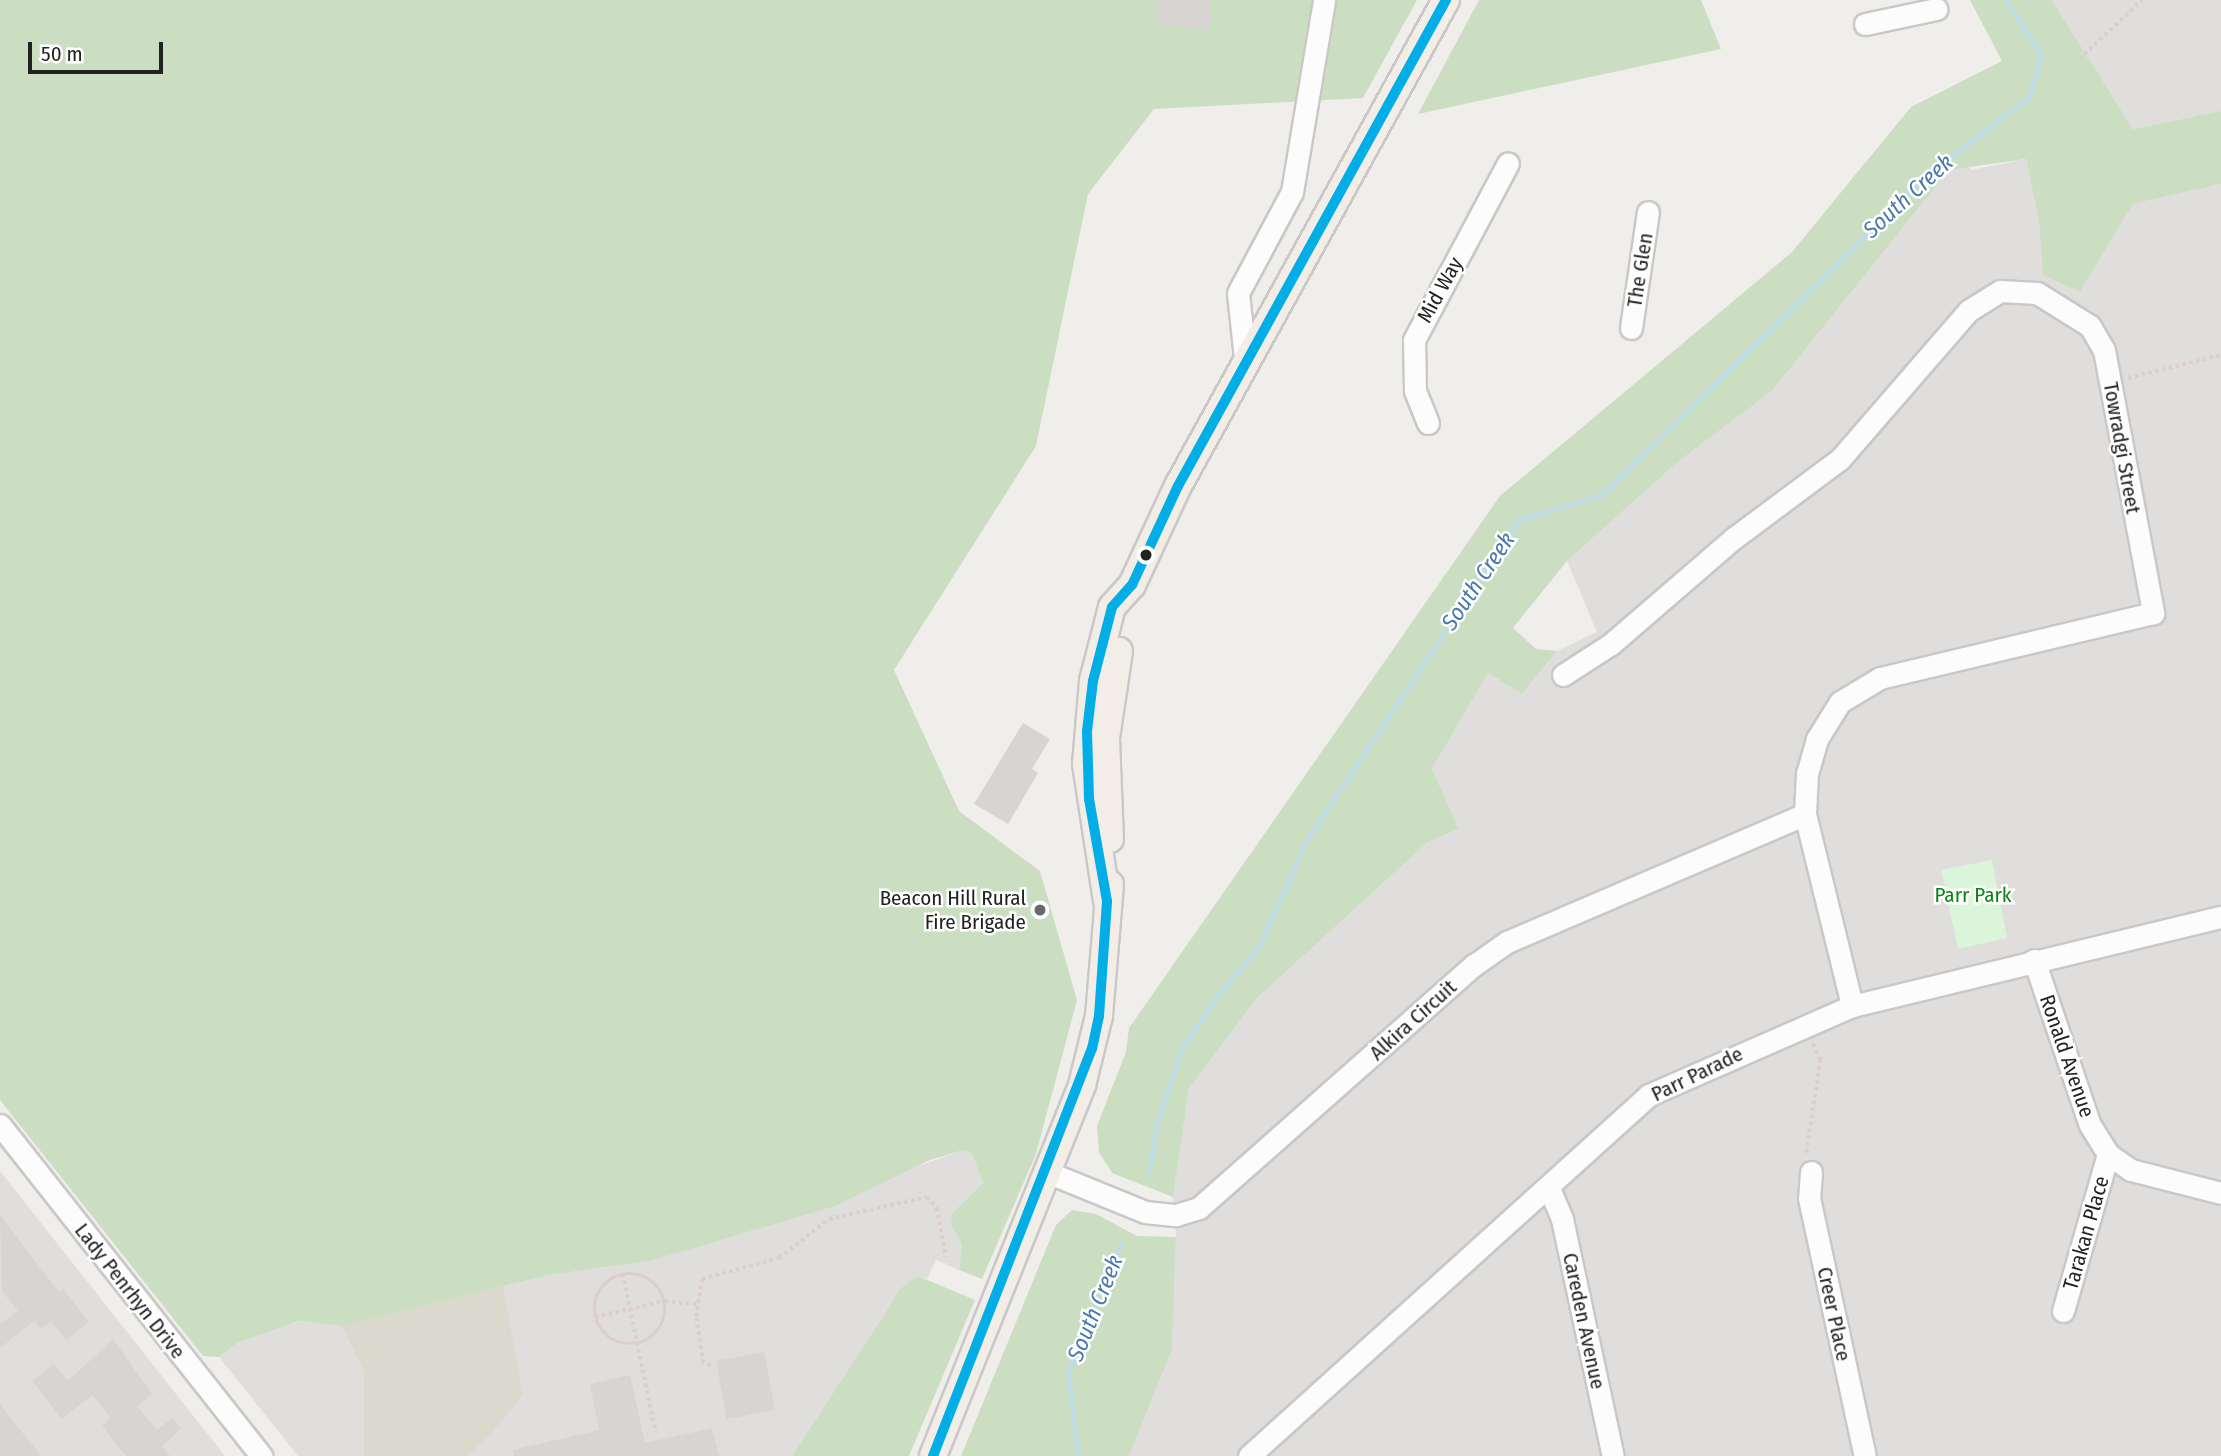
<!DOCTYPE html>
<style>
body{margin:0}
#map{position:relative;width:2221px;height:1456px;overflow:hidden;background:#f0eeeb;font-family:"Fira Sans Condensed",sans-serif}
div>[style]{position:absolute}
[style*='--x']{left:calc(var(--x)*1px);top:calc(var(--y)*1px);width:calc(var(--w)*1px);rotate:calc(var(--a)*1deg)}
.residential>*{inset:0;background:#dfdedc}
.construction>*{inset:0;background:#d9d9cd}
.forest>*{inset:0;background:#cbdec1}
.park>*{inset:0;background:#daf5da}
.stream>*{height:5px;margin:-2.5px;padding:0 2.5px;transform-origin:2.5px;border-radius:2.5px;background:#bfdbe3}
.building>*{inset:0;background:#d7d4d2}
.path>*{height:3.5px;margin-top:-1.75px;transform-origin:0;background:repeating-linear-gradient(90deg,#dccecd 0 3.5px,transparent 0 7px)}
.path>.ring{margin:-1.75px;padding:0;box-sizing:content-box;background:none;border:3.5px solid #dccecd;border-radius:50%}
.roads{filter:drop-shadow(2px 0 #c9c8c7) drop-shadow(-2px 0 #c9c8c7) drop-shadow(0 2px #c9c8c7) drop-shadow(0 -2px #c9c8c7)}
.minor>*{height:21px;margin:-10.5px;padding:0 10.5px;transform-origin:10.5px;border-radius:10.5px;background:#fdfcfc}
.major>*{height:26px;margin:-13px;padding:0 13px;transform-origin:13px;border-radius:13px;background:#f3ede7}
.bus-1>*{height:10px;margin:-5px;padding:0 5px;transform-origin:5px;border-radius:5px;background:#02aee5}
.dots>*{width:19px;height:19px;translate:-50% -50%;box-sizing:border-box;border:4px solid #fff;border-radius:50%}
span{translate:-50% -50%;white-space:nowrap;text-align:center;line-height:1.15;-webkit-text-stroke:5px #fff;paint-order:stroke}
.street-label{font-size:21px;color:#222}
.park-label{font-size:21px;color:#0c8416}
.poi-label{font-size:21px;color:#222}
.right{translate:-100% -50%;text-align:right}
.water-label{font-size:23px;color:#4a7aab;font-style:italic}
.scale{position:absolute;left:28px;top:42px;width:135px;height:32px;box-sizing:border-box;border:4px solid #222;border-top:0;padding-left:9px;font-size:21px;line-height:24px;white-space:nowrap;color:#222;-webkit-text-stroke:5px #fff;paint-order:stroke}
</style>
<div id="map">
<div class="residential">
<div style="clip-path:polygon(2052px 0,2221px 0,2221px 111px,2133px 129px)"></div>
<div style="clip-path:polygon(2026px 159px,2039px 222px,2043px 274px,2080px 292px,2133px 204px,2221px 184px,2221px 1456px,1129px 1456px,1172px 1350px,1176px 1237px,1173px 1197px,1189px 1089px,1256px 999px,1428px 842px,1459px 829px,1432px 769px,1488px 673px,1522px 694px,1557px 651px,1597px 632px,1567px 561px,1679px 461px,1772px 391px,1949px 170px,1968px 165px,1971px 170px)"></div>
<div style="clip-path:polygon(964px 1150px,972px 1154px,983px 1183px,951px 1214px,962px 1244px,959px 1270px,936px 1260px,927px 1279px,918px 1276px,889px 1306px,792px 1456px,298px 1456px,219px 1357px,237px 1343px,299px 1321px,342px 1326px,549px 1275px,650px 1261px)"></div>
<div style="clip-path:polygon(0 1171px,225px 1456px,0 1456px)"></div>
</div>
<div class="construction">
<div style="clip-path:polygon(503px 1286px,523px 1395px,490px 1435px,467px 1456px,364px 1456px,364px 1371px,342px 1326px)"></div>
</div>
<div class="forest">
<div style="clip-path:polygon(0 0,1417px 0,1363px 98px,1154px 109px,1088px 194px,1036px 446px,894px 670px,959px 811px,1040px 871px,1077px 1000px,1036px 1154px,982px 1279px,959px 1270px,962px 1244px,952px 1226px,951px 1214px,983px 1183px,972px 1154px,964px 1150px,930px 1160px,835px 1206px,650px 1261px,549px 1275px,342px 1326px,299px 1321px,237px 1343px,219px 1357px,203px 1356px,0 1100px)"></div>
<div style="clip-path:polygon(1479px 0,1701px 0,1721px 49px,1418px 114px)"></div>
<div style="clip-path:polygon(1970px 0,2052px 0,2133px 129px,2221px 111px,2221px 184px,2133px 204px,2080px 292px,2043px 275px,2039px 222px,2026px 159px,1949px 170px,1772px 391px,1679px 461px,1567px 561px,1513px 628px,1536px 649px,1557px 651px,1522px 694px,1488px 673px,1432px 769px,1459px 829px,1428px 842px,1256px 999px,1189px 1089px,1173px 1197px,1112px 1173px,1099px 1152px,1097px 1126px,1126px 1052px,1129px 1028px,1500px 496px,1792px 252px,1911px 107px,2002px 61px)"></div>
<div style="clip-path:polygon(1072px 1210px,1096px 1214px,1137px 1236px,1176px 1237px,1172px 1350px,1129px 1456px,961px 1456px,1056px 1225px)"></div>
<div style="clip-path:polygon(918px 1276px,975px 1300px,909px 1456px,792px 1456px,901px 1288px)"></div>
</div>
<div class="park">
<div style="clip-path:polygon(1992px 860px,2007px 938px,1958px 949px,1941px 870px)"></div>
</div>
<div class="stream">
<div style="--x:1149;--y:1174;--w:49;--a:-81.7"></div>
<div style="--x:1156;--y:1126;--w:80;--a:-71.8"></div>
<div style="--x:1181;--y:1050;--w:65;--a:-56.3"></div>
<div style="--x:1217;--y:996;--w:67;--a:-49.9"></div>
<div style="--x:1260;--y:945;--w:116;--a:-66.1"></div>
<div style="--x:1307;--y:839;--w:383;--a:-56.4"></div>
<div style="--x:1519;--y:520;--w:88;--a:-17.2"></div>
<div style="--x:1603;--y:494;--w:451;--a:-44.6"></div>
<div style="--x:1924;--y:177;--w:132;--a:-37.3"></div>
<div style="--x:2029;--y:97;--w:43;--a:-73.7"></div>
<div style="--x:2041;--y:56;--w:66;--a:-122"></div>
<div style="--x:1078;--y:1456;--w:84;--a:-96.9"></div>
<div style="--x:1068;--y:1373;--w:140;--a:-67.8"></div>
</div>
<div class="building">
<div style="clip-path:polygon(1160px 0,1209px 0,1209px 30px,1156px 23px)"></div>
<div style="clip-path:polygon(1023px 723px,1050px 739px,1032px 769px,1038px 773px,1008px 824px,974px 804px)"></div>
<div style="clip-path:polygon(0 1215px,59px 1292px,63px 1289px,89px 1322px,66px 1340px,51px 1321px,41px 1329px,34px 1321px,0 1348px,0 1324px,18px 1311px,2px 1291px)"></div>
<div style="clip-path:polygon(113px 1339px,152px 1394px,137px 1406px,157px 1430px,172px 1418px,181px 1429px,162px 1446px,170px 1456px,126px 1456px,102px 1426px,111px 1418px,92px 1395px,62px 1419px,32px 1381px,54px 1364px,68px 1381px)"></div>
<div style="clip-path:polygon(764px 1352px,775px 1410px,727px 1419px,716px 1361px)"></div>
<div style="clip-path:polygon(630px 1375px,645px 1443px,712px 1428px,719px 1456px,514px 1456px,513px 1450px,599px 1430px,590px 1384px)"></div>
<div style="clip-path:polygon(0 1404px,28px 1440px,42px 1456px,0 1456px)"></div>
</div>
<div class="path">
<div style="--x:2079;--y:59;--w:86;--a:-43.1"></div>
<div style="--x:2128;--y:378;--w:96;--a:-13.9"></div>
<div style="--x:1806;--y:1153;--w:94;--a:-81.4"></div>
<div style="--x:1820;--y:1060;--w:20;--a:-114"></div>
<div class="ring" style="left:595px;top:1274px;width:66.5px;height:66.5px"></div>
<div style="--x:623;--y:1274;--w:162;--a:78.3"></div>
<div style="--x:595;--y:1317;--w:72;--a:-12.9"></div>
<div style="--x:665;--y:1301;--w:31;--a:6"></div>
<div style="--x:711;--y:1366;--w:9;--a:-159"></div>
<div style="--x:703;--y:1363;--w:47;--a:-98.7"></div>
<div style="--x:696;--y:1317;--w:38;--a:-81"></div>
<div style="--x:702;--y:1279;--w:80;--a:-15.3"></div>
<div style="--x:779;--y:1258;--w:63;--a:-38"></div>
<div style="--x:829;--y:1219;--w:100;--a:-12.7"></div>
<div style="--x:927;--y:1197;--w:15;--a:48"></div>
<div style="--x:937;--y:1208;--w:50;--a:79.6"></div>
</div>
<div class="roads">
<div class="minor">
<div style="--x:1865;--y:24;--w:73;--a:-11.9"></div>
<div style="--x:1631;--y:328;--w:117;--a:-81.7"></div>
<div style="--x:1246;--y:367;--w:74;--a:-96.2"></div>
<div style="--x:1238;--y:293;--w:115;--a:-61.9"></div>
<div style="--x:1292;--y:192;--w:195;--a:-80.5"></div>
<div style="--x:1428;--y:423;--w:35;--a:-112"></div>
<div style="--x:1415;--y:390;--w:50;--a:-91.1"></div>
<div style="--x:1414;--y:340;--w:200;--a:-62"></div>
<div style="--x:1563;--y:675;--w:57;--a:-32.9"></div>
<div style="--x:1611;--y:644;--w:162;--a:-40.8"></div>
<div style="--x:1734;--y:538;--w:132;--a:-36.7"></div>
<div style="--x:1840;--y:459;--w:196;--a:-49.1"></div>
<div style="--x:1968;--y:311;--w:38;--a:-32"></div>
<div style="--x:2000;--y:291;--w:37;--a:3"></div>
<div style="--x:2037;--y:293;--w:62;--a:31.9"></div>
<div style="--x:2090;--y:326;--w:28;--a:60"></div>
<div style="--x:2104;--y:350;--w:268;--a:79.4"></div>
<div style="--x:2153;--y:613;--w:281;--a:166.6"></div>
<div style="--x:1880;--y:678;--w:47;--a:149"></div>
<div style="--x:1840;--y:702;--w:44;--a:121.9"></div>
<div style="--x:1817;--y:739;--w:35;--a:106"></div>
<div style="--x:1807;--y:773;--w:41;--a:92.8"></div>
<div style="--x:1805;--y:814;--w:198;--a:76.2"></div>
<div style="--x:2034;--y:960;--w:174;--a:71.3"></div>
<div style="--x:2090;--y:1125;--w:34;--a:58"></div>
<div style="--x:2108;--y:1154;--w:28;--a:35"></div>
<div style="--x:2131;--y:1170;--w:93;--a:14.3"></div>
<div style="--x:0;--y:1125;--w:422;--a:51.7"></div>
<div style="--x:1047;--y:1172;--w:106;--a:22.2"></div>
<div style="--x:1145;--y:1212;--w:31;--a:6"></div>
<div style="--x:1176;--y:1215;--w:24;--a:-17"></div>
<div style="--x:1199;--y:1208;--w:367;--a:-41.5"></div>
<div style="--x:1474;--y:965;--w:40;--a:-34.9"></div>
<div style="--x:1507;--y:942;--w:324;--a:-23.2"></div>
<div style="--x:1811;--y:1172;--w:26;--a:94"></div>
<div style="--x:1809;--y:1198;--w:264;--a:77.8"></div>
<div style="--x:1549;--y:1188;--w:34;--a:67"></div>
<div style="--x:1562;--y:1219;--w:242;--a:77.9"></div>
<div style="--x:2063;--y:1311;--w:163;--a:-74"></div>
<div style="--x:1249;--y:1456;--w:539;--a:-42.07"></div>
<div style="--x:1649;--y:1095;--w:222;--a:-23.7"></div>
<div style="--x:1852;--y:1006;--w:380;--a:-13.6"></div>
</div>
<div class="major">
<div style="--x:1110;--y:839;--w:101;--a:-92.3"></div>
<div style="--x:1106;--y:738;--w:88;--a:-81.5"></div>
<div style="--x:1107;--y:901;--w:139;--a:-98.7"></div>
<div style="--x:1086;--y:764;--w:83;--a:-85.2"></div>
<div style="--x:1093;--y:681;--w:76;--a:-75.6"></div>
<div style="--x:1112;--y:607;--w:30;--a:-48"></div>
<div style="--x:1132;--y:585;--w:109;--a:-65.1"></div>
<div style="--x:1178;--y:486;--w:555;--a:-61.13"></div>
<div style="--x:933;--y:1456;--w:400;--a:-68.1"></div>
<div style="--x:1082;--y:1085;--w:71;--a:-76.2"></div>
<div style="--x:1099;--y:1016;--w:132;--a:-85.2"></div>
</div>
</div>
<div class="bus-1">
<div style="--x:933;--y:1456;--w:437;--a:-68.7"></div>
<div style="--x:1092;--y:1049;--w:34;--a:-78"></div>
<div style="--x:1099;--y:1016;--w:115;--a:-86"></div>
<div style="--x:1107;--y:901;--w:104;--a:-100"></div>
<div style="--x:1089;--y:799;--w:68;--a:-91.7"></div>
<div style="--x:1087;--y:731;--w:50;--a:-83.2"></div>
<div style="--x:1093;--y:681;--w:76;--a:-75.6"></div>
<div style="--x:1112;--y:607;--w:30;--a:-48"></div>
<div style="--x:1132;--y:585;--w:109;--a:-65.1"></div>
<div style="--x:1178;--y:486;--w:555;--a:-61.13"></div>
</div>
<div class="dots">
<div style="left:1146px;top:555px;background:#222"></div>
<div style="left:1040px;top:910px;background:#6a6968"></div>
</div>
<div class="street-label">
<span style="left:1640px;top:270px;rotate:-81deg">The Glen</span>
<span style="left:1440px;top:290px;rotate:-61deg">Mid Way</span>
<span style="left:2122px;top:448px;rotate:80deg">Towradgi Street</span>
<span style="left:1413px;top:1020px;rotate:-42deg">Alkira Circuit</span>
<span style="left:2067px;top:1056px;rotate:71deg">Ronald Avenue</span>
<span style="left:1697px;top:1074px;rotate:-26deg">Parr Parade</span>
<span style="left:2086px;top:1233px;rotate:-74deg">Tarakan Place</span>
<span style="left:130px;top:1291px;rotate:52deg">Lady Penrhyn Drive</span>
<span style="left:1834px;top:1314px;rotate:78deg">Creer Place</span>
<span style="left:1584px;top:1321px;rotate:78deg">Careden Avenue</span>
</div>
<div class="park-label">
<span style="left:1973px;top:895px">Parr Park</span>
</div>
<div class="poi-label">
<span class="right" style="left:1026px;top:910px">Beacon Hill Rural<br>Fire Brigade</span>
</div>
<div class="water-label">
<span style="left:1908px;top:196px;rotate:-42deg">South Creek</span>
<span style="left:1478px;top:581px;rotate:-56deg">South Creek</span>
<span style="left:1095px;top:1308px;rotate:-68deg">South Creek</span>
</div>
<div class="scale">50 m</div>
</div>
